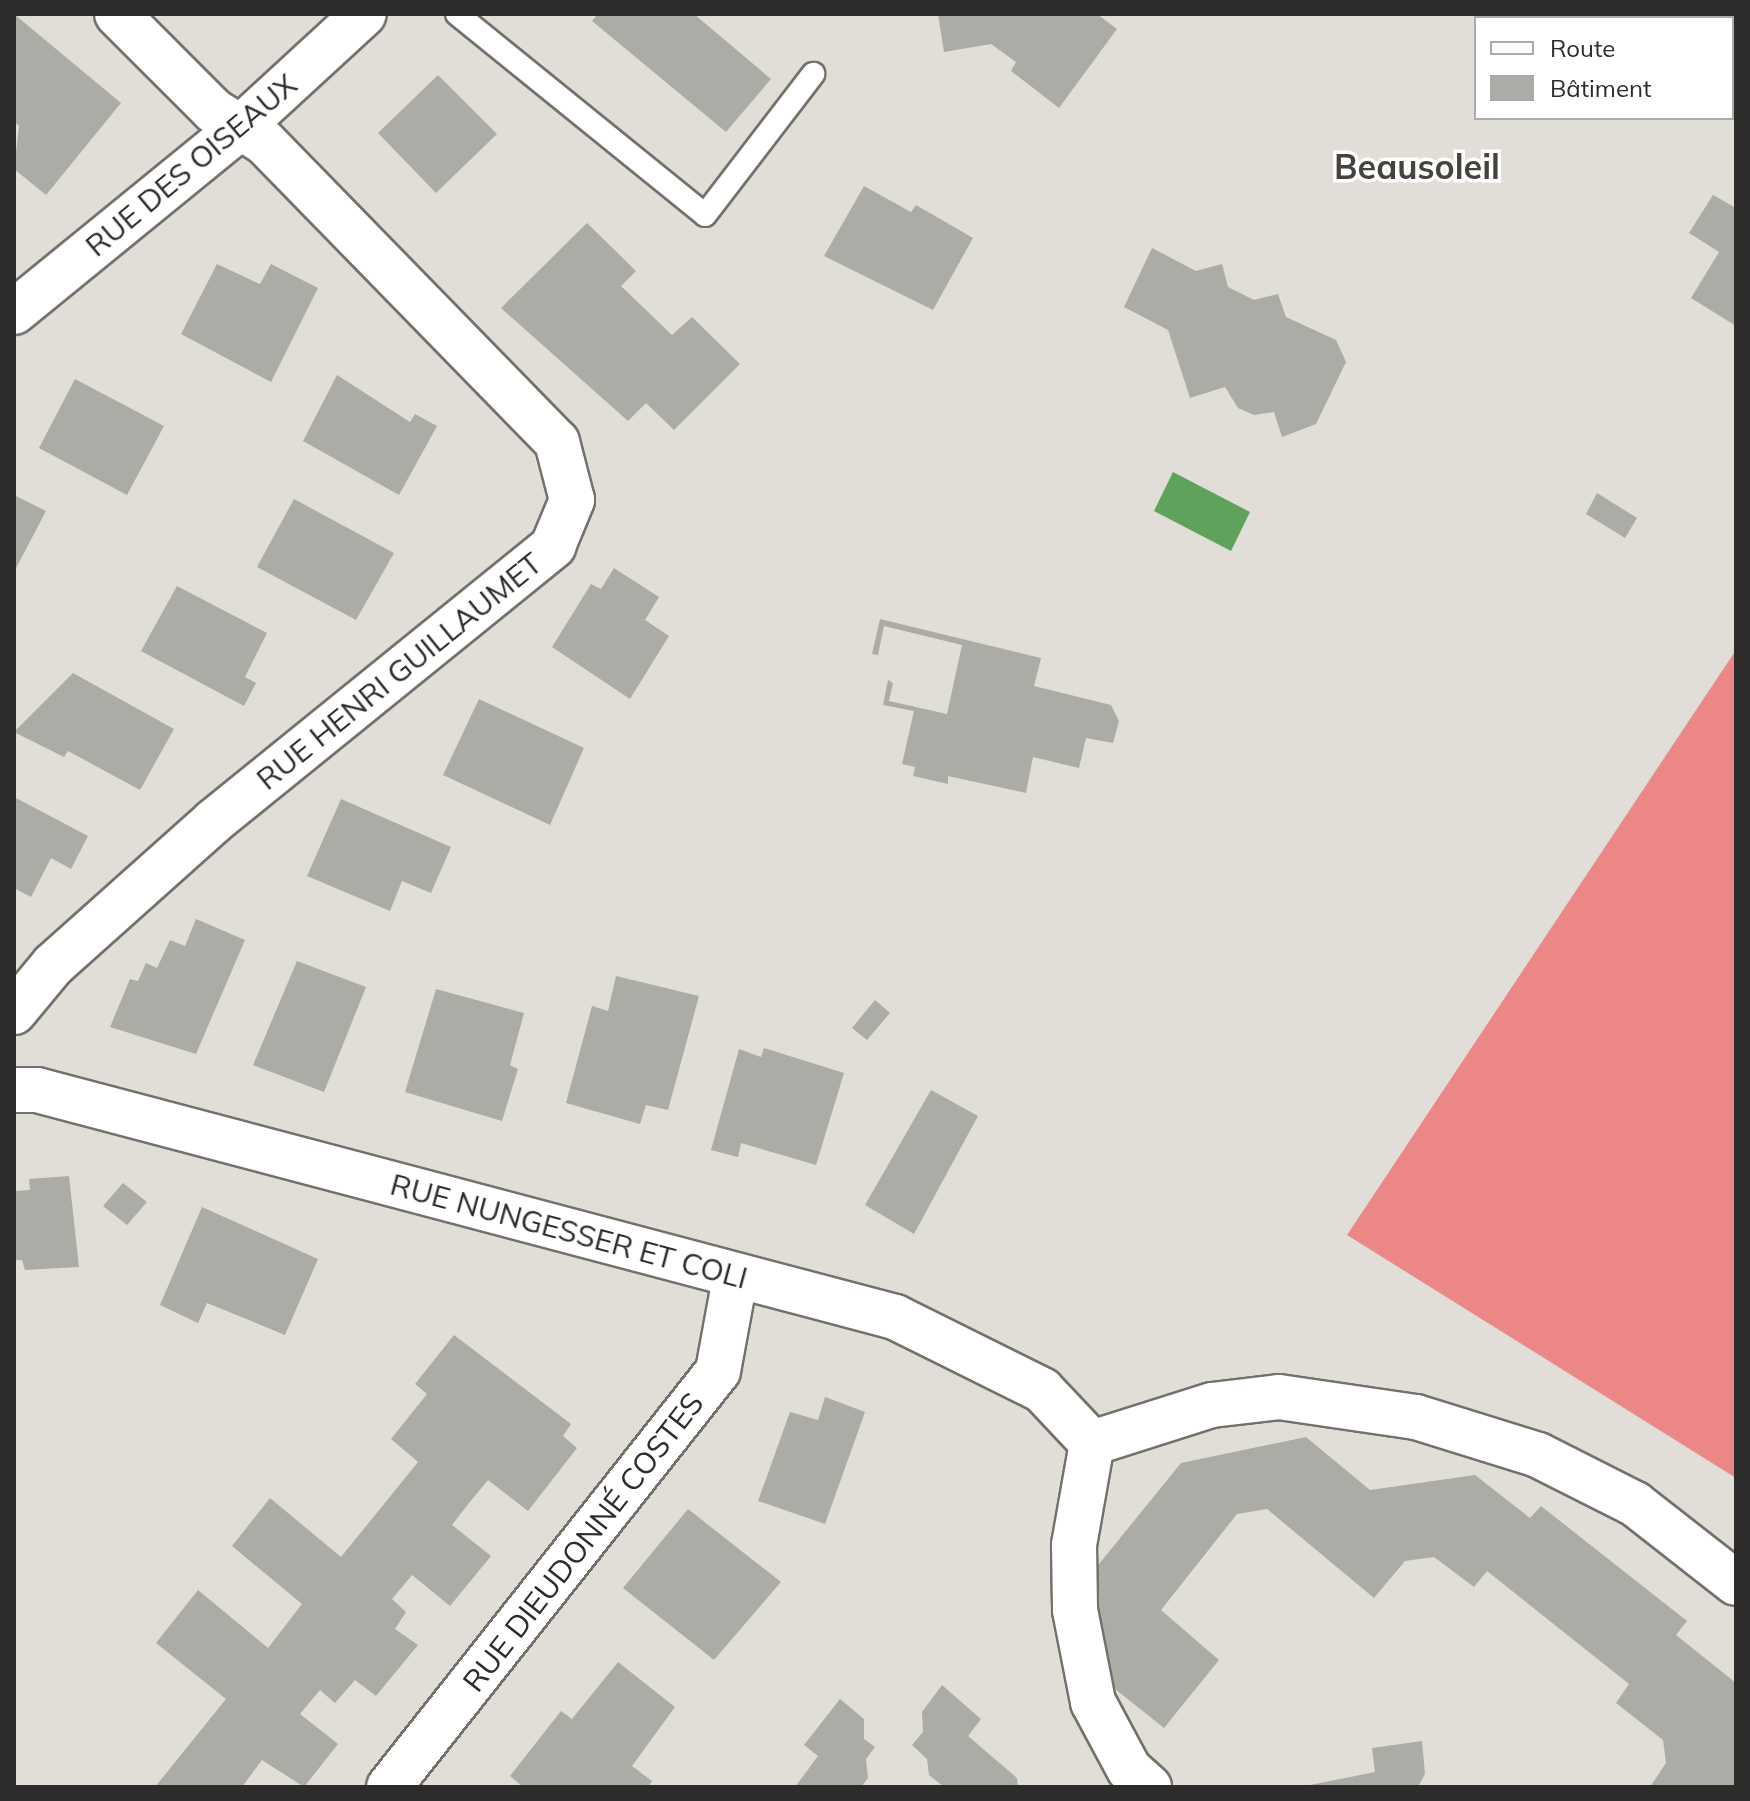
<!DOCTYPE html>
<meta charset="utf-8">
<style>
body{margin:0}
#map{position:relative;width:1750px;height:1801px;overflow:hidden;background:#e1ded8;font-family:Mulish,sans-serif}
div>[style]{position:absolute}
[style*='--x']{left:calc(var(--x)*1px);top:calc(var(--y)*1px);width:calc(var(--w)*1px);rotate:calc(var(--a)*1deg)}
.forest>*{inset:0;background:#eb8787}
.water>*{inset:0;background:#5fa25c}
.building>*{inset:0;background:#abaca5}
.roads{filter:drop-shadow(2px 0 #74716c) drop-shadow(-2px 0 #74716c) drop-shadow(0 2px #74716c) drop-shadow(0 -2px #74716c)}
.service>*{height:22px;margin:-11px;padding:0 11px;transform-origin:11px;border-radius:11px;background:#fff}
.minor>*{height:44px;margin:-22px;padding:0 22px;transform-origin:22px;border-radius:22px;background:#fff}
span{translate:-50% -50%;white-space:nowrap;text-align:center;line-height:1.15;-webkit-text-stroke:7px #fff;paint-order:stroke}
.street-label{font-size:30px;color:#2e2c2a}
.quarter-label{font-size:34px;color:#46433e;font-weight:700}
.frame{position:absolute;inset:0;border:16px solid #2e2c2a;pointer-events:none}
.legend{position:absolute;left:1474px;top:16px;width:260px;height:104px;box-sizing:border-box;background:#fff;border:2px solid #ababaa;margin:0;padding:10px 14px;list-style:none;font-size:24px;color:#2e2c2a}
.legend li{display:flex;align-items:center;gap:16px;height:40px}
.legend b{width:40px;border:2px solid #ababaa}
</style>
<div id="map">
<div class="forest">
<div style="clip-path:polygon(1736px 650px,1736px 1478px,1347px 1235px)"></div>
</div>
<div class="water">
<div style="clip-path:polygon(1173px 472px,1250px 512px,1231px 551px,1154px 511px)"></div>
</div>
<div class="building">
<div style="clip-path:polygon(14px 14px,121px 103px,46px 195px,14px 169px,19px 126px,14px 121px)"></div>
<div style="clip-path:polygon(598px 14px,694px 14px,771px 79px,726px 132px,592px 21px)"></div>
<div style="clip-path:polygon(938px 14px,1097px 14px,1117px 29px,1059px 108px,1011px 71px,1016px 62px,991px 44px,944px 52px)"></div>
<div style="clip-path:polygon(438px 75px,497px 134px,436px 193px,378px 133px)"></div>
<div style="clip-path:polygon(864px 186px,911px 212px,916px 205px,973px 238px,933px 310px,824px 256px)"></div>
<div style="clip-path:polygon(1713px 195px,1736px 208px,1736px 326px,1691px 298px,1719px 252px,1689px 233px)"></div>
<div style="clip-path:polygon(587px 223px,636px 271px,621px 286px,672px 335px,692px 317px,740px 364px,674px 430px,646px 403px,628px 421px,501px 308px)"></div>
<div style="clip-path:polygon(1152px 248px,1196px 271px,1222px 264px,1228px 287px,1254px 300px,1278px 294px,1286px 317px,1336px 340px,1346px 362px,1316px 424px,1282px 437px,1274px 412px,1254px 415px,1238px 408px,1225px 387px,1190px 398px,1168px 330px,1124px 307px)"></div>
<div style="clip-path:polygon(217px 264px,260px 284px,271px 264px,318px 288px,271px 382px,181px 334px)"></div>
<div style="clip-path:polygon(337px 375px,410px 422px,415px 414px,437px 426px,399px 495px,303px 441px)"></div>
<div style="clip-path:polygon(75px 379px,164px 426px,127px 495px,39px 448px)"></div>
<div style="clip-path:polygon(1597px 493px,1637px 518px,1625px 538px,1586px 514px)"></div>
<div style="clip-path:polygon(14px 495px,46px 511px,14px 572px)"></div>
<div style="clip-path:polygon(294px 499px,394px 553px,356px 620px,257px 567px)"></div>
<div style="clip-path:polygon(614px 568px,659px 597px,645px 620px,669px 636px,630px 699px,552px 647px,591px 584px,601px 589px)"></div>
<div style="clip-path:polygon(177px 586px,267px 633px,245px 677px,256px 683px,244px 706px,141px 651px)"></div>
<div style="clip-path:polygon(880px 619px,1041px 658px,1034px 686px,1111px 705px,1119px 721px,1113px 743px,1086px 738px,1079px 768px,1033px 757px,1026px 793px,948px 776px,948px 784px,913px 776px,915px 767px,902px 764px,914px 711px,883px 705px,888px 680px,893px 683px,889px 701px,947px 714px,962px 645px,884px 626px,878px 655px,872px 654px)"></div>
<div style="clip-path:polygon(73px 673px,174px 729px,140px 790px,68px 751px,64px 757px,14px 732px)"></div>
<div style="clip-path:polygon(479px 699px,584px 748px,550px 825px,443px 775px)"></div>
<div style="clip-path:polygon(14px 797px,88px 836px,71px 869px,51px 858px,31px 897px,14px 888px)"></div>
<div style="clip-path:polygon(341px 799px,451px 847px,431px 893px,402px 881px,390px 911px,307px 876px)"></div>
<div style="clip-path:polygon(196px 919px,245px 940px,196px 1054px,110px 1027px,130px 979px,138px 981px,146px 963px,157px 968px,170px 940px,185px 946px)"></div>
<div style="clip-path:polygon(297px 961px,366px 987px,324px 1092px,253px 1065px)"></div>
<div style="clip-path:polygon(616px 976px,699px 996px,668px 1110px,646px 1105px,640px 1124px,566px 1103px,592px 1006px,608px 1011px)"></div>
<div style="clip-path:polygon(436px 989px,524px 1013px,510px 1065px,518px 1069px,502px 1121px,405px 1092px)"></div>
<div style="clip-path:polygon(875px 1000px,890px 1013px,867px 1040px,852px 1028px)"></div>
<div style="clip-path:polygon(764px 1048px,844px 1073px,816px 1165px,741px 1143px,738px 1157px,711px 1150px,739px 1049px,761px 1057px)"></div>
<div style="clip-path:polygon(931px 1090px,978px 1116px,914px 1234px,865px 1205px)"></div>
<div style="clip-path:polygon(69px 1176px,79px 1267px,25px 1270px,22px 1260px,14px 1260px,14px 1191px,30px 1190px,29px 1179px)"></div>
<div style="clip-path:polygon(123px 1183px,147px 1202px,127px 1225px,103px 1206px)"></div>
<div style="clip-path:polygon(202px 1207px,318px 1259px,285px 1335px,207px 1303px,198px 1323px,160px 1305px)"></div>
<div style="clip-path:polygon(454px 1335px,571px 1424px,563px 1436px,577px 1448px,528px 1511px,488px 1480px,469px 1503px,452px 1525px,491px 1556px,450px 1606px,412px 1575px,392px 1599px,406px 1612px,395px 1629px,418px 1645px,376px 1696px,355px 1680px,335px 1703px,320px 1690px,300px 1714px,338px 1744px,304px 1787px,262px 1760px,242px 1787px,155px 1787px,226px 1699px,156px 1643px,198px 1590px,268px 1648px,302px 1604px,232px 1546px,270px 1498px,341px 1557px,418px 1462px,391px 1439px,427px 1394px,415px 1384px)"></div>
<div style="clip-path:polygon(825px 1397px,865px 1412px,825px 1524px,758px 1501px,790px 1412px,818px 1420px)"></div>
<div style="clip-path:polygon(1306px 1437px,1370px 1490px,1475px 1475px,1530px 1518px,1541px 1506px,1687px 1621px,1676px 1635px,1736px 1683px,1736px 1787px,1650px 1787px,1666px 1763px,1663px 1740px,1616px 1703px,1629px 1684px,1487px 1571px,1474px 1587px,1434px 1557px,1405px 1561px,1374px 1598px,1267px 1509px,1237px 1514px,1161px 1610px,1219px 1660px,1164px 1728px,1105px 1681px,1095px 1569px,1181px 1463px)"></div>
<div style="clip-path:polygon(688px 1509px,781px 1582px,714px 1660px,623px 1588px)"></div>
<div style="clip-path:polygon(618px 1662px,675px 1707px,632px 1766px,652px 1781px,648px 1787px,523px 1787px,510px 1776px,561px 1711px,572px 1719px)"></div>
<div style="clip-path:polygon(942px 1685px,981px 1719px,968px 1736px,1017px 1778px,1018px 1787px,944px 1787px,929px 1775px,927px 1759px,912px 1745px,923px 1732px,922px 1712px)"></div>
<div style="clip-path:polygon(840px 1699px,864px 1719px,864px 1739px,875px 1747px,866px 1759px,868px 1778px,861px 1787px,795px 1787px,818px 1756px,804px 1745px)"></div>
<div style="clip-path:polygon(1422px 1741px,1425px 1774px,1418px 1787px,1300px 1787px,1375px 1772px,1372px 1748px)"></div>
</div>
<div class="roads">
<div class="service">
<div style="--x:457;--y:14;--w:319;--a:39"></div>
<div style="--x:705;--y:215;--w:178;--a:-52.5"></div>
</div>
<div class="minor">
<div style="--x:14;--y:312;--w:291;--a:-39.2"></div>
<div style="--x:240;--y:128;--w:168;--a:-42.6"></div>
<div style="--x:14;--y:1012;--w:61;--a:-50.3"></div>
<div style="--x:53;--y:965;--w:216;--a:-41.8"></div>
<div style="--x:214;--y:821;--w:437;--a:-39"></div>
<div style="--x:553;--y:546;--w:50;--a:-67.6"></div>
<div style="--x:572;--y:500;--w:60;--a:-104.5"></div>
<div style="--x:557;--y:442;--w:419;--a:-134.3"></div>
<div style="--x:264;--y:142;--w:59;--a:-148.2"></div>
<div style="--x:214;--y:111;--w:137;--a:-135"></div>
<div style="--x:14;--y:1090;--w:23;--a:0"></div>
<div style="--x:37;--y:1090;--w:888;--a:14.82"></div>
<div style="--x:895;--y:1317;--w:164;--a:26.4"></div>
<div style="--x:1042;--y:1390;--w:73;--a:46.7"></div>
<div style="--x:1092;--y:1443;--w:126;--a:-17.6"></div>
<div style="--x:1212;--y:1405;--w:67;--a:-6.8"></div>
<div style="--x:1279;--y:1397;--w:138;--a:8.3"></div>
<div style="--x:1416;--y:1417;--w:128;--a:17.3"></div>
<div style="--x:1538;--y:1455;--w:109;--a:26.8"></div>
<div style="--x:1635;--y:1504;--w:128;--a:38"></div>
<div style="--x:1092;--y:1443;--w:104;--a:100"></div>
<div style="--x:1074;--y:1545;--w:65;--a:89.1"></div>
<div style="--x:1075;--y:1610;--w:94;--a:78.9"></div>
<div style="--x:1093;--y:1702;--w:76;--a:61.8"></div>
<div style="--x:1129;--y:1769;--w:27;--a:42"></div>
<div style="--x:389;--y:1787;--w:530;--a:-51.66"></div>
<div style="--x:718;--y:1371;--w:95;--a:-79.6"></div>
</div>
</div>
<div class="street-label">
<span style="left:191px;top:165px;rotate:-40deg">RUE DES OISEAUX</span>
<span style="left:399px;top:671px;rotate:-39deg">RUE HENRI GUILLAUMET</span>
<span style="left:569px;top:1231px;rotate:15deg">RUE NUNGESSER ET COLI</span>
<span style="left:583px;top:1542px;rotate:-52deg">RUE DIEUDONNÉ COSTES</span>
</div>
<div class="quarter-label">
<span style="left:1417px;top:167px">Beausoleil</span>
</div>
<div class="frame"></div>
<ul class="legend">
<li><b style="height:10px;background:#fff"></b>Route</li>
<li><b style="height:22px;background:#abaca5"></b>Bâtiment</li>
</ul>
</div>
